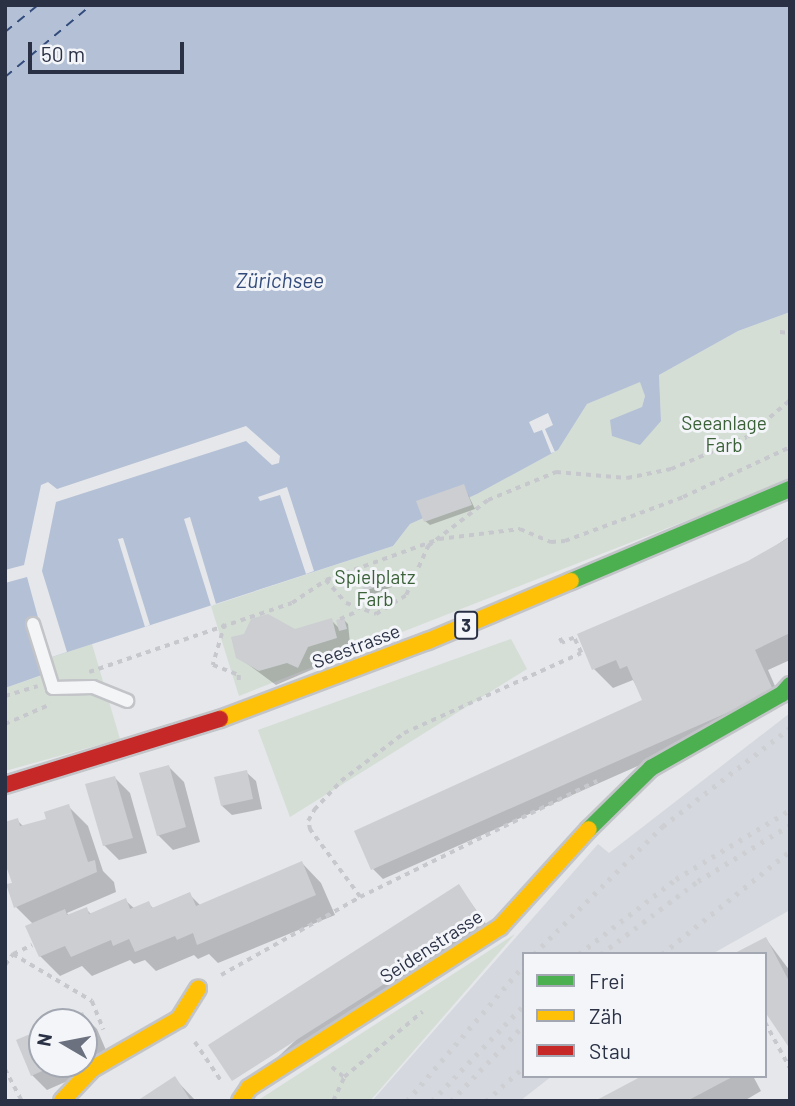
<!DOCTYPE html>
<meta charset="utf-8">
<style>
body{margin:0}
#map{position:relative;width:795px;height:1106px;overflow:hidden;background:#e5e7ea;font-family:Barlow,sans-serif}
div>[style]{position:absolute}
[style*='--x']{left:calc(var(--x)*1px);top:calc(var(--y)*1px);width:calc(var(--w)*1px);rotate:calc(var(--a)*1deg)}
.built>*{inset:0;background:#d5d8df}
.green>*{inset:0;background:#d4ded5}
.water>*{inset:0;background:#b3c0d6}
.pier>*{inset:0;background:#e5e7ea}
.shadow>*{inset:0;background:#0003}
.ferry>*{height:2px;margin-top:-1px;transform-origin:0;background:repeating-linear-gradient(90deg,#324b7b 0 9px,transparent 0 16px)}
.building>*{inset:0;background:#ccced2}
.path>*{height:3.5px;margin-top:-1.75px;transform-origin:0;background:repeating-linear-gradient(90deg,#c6c8cd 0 5px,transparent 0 10px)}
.roads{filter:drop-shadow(2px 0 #c2c4c8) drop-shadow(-2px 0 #c2c4c8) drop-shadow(0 2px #c2c4c8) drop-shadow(0 -2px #c2c4c8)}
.lane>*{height:12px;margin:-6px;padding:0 6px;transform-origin:6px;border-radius:6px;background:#f4f5f7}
.fast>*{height:16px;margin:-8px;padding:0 8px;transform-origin:8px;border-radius:8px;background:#4caf50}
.slow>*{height:16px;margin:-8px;padding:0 8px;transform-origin:8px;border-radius:8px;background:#ffc107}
.jam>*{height:16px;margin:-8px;padding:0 8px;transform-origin:8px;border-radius:8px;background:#c62828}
.rail>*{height:5px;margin-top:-2.5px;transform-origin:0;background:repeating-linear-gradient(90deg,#cdcfd2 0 3.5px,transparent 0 10.5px)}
span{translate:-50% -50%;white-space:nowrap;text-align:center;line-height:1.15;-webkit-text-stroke:6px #f3f5f9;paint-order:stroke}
.shield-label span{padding:2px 5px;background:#f3f5f9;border:2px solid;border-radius:5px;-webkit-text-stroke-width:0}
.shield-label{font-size:18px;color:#2a3145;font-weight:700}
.park-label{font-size:19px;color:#3a6137}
.street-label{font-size:19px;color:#2a3145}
.water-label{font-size:21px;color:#324b7b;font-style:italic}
.frame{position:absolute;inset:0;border:7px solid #2a3145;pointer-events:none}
.legend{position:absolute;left:522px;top:952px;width:245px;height:126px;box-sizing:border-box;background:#f3f5f9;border:2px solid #a3a7b1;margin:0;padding:9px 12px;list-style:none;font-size:21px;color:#2a3145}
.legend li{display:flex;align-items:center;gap:14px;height:35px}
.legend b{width:35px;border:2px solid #a3a7b1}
.north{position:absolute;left:28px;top:1008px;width:70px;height:70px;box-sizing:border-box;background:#f3f5f9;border:2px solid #a3a7b1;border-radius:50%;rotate:280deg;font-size:19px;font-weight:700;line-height:28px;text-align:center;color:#2a3145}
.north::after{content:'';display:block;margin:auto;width:24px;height:32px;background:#6b717f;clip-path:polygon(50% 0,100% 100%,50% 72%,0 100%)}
.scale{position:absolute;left:28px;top:42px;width:156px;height:32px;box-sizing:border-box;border:4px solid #2a3145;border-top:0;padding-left:9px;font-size:21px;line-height:24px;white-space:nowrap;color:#2a3145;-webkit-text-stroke:5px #f3f5f9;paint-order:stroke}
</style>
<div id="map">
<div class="built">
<div style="clip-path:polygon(790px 713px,790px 910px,712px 954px,524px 954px,524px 1076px,552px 1076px,520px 1101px,372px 1101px,598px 844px,609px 853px)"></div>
</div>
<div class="green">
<div style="clip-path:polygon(790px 312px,790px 480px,239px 696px,211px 606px,393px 546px,410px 524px,477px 494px,558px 450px,587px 404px,641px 381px,645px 396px,642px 407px,661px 421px,659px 375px,738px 331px)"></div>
<div style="clip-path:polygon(511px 639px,527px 669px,290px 817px,258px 730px)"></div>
<div style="clip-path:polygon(92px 644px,120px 739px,5px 771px,5px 688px,43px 675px,40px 661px)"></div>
<div style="clip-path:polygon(515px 934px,370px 1101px,257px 1101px)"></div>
</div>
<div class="water">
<div style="clip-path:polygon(5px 5px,790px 5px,790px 312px,738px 331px,659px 375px,661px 421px,640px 445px,612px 436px,610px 420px,642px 407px,645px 396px,640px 382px,587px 404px,558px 450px,477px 494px,410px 524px,393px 546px,40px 661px,42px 675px,5px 688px)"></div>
</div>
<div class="pier">
<div style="clip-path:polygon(548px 413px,553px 425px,545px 429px,555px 452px,551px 453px,542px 430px,534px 433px,529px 422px)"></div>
<div style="clip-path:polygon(246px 426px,280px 456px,279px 463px,272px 465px,246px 441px,56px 502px,42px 571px,67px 652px,49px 658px,27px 577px,5px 583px,5px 570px,24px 565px,41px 485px,48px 482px,57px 489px)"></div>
<div style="clip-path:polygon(287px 487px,314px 571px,306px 574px,280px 495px,260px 501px,258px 497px)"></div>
<div style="clip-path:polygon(190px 517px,216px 604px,211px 606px,184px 519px)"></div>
<div style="clip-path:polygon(123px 538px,150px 625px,145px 627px,118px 539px)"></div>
</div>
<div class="shadow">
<div style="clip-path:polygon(464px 486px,475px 509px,430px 525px,425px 521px)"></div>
<div style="clip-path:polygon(790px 536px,790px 660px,768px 670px,782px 702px,383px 879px,373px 869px,645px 701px,633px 680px,613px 688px,594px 669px)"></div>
<div style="clip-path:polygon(391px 575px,397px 585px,371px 595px,364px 589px)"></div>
<div style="clip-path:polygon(331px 620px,340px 629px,344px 620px,348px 624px,351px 653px,276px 685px,238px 657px,294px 631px)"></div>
<div style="clip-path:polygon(169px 767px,184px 782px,200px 842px,173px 850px,158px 835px)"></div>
<div style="clip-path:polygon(246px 772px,256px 781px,262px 809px,232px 815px,222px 806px)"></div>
<div style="clip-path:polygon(115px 778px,130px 793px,147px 853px,119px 860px,104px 845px)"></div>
<div style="clip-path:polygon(68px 806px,88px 826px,103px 871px,114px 882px,116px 892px,67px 913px,69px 916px,86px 909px,91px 914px,125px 900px,135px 909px,149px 904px,154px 909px,189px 894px,201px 906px,302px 863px,321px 883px,335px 915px,218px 963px,209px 954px,198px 959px,194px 955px,156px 971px,145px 960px,134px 964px,130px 960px,92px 976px,82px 966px,60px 976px,40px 956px,33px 924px,16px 907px,8px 885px,14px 884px,17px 820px,24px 827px,49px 820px)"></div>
<div style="clip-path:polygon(459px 886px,491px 931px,243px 1090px)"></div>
<div style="clip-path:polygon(766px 939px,790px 971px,790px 1048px)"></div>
<div style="clip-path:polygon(82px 1014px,97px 1029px,111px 1062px,47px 1090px,32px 1075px,42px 1031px,42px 1064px,84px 1064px,84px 1022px,63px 1022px)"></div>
<div style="clip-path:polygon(645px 1076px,753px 1076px,761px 1091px,744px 1101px,599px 1101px)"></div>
<div style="clip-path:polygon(175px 1079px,196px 1101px,140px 1101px)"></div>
</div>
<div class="ferry">
<div style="--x:5;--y:32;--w:43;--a:-39.3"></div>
<div style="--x:5;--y:77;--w:112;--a:-39.9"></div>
</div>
<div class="building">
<div style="clip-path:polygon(464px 484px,472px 505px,424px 522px,416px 501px)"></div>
<div style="clip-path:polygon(790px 537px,790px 633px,755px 650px,774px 692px,371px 870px,354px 831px,642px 700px,627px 666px,620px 669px,616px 660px,592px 670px,577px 634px,748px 561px)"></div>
<div style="clip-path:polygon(391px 572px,394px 580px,365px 591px,362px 588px)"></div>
<div style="clip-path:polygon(268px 614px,295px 629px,332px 618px,337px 638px,308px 647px,298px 668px,287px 663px,259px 671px,236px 658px,231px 637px,244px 634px,251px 619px)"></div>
<div style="clip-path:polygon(344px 618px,347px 629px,339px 631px,336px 620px)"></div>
<div style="clip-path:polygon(169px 765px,186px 827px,157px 836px,139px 773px)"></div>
<div style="clip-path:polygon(247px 770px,253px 799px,221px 806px,214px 777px)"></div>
<div style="clip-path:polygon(115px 776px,133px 838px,103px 846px,85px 784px)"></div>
<div style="clip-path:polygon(69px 804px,88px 862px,95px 860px,97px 872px,14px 908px,6px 884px,12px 883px,5px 863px,5px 822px,18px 818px,20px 826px,46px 819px,44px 812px)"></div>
<div style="clip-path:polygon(302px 861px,316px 895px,197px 945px,193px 933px,177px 940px,175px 936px,135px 952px,129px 939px,113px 946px,111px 940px,71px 957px,65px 946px,39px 957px,25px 926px,65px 909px,67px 915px,87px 907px,89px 914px,126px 898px,130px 909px,149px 901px,152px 908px,190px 892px,196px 906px)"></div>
<div style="clip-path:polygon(459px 884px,483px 921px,232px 1081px,208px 1045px)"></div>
<div style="clip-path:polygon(766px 937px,790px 983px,790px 1049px,765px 1012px,765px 954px,733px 954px)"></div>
<div style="clip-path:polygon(83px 1012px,98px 1047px,84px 1053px,84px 1022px,58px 1022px)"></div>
<div style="clip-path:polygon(42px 1029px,42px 1064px,58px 1064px,31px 1076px,16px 1040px)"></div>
<div style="clip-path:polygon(175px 1076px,191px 1101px,137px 1101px)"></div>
<div style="clip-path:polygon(642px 1076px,734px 1076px,687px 1101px,595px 1101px)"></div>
</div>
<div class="path">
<div style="--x:780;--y:332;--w:10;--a:6"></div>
<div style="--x:326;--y:580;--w:120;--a:-19.9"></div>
<div style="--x:439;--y:539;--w:82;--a:-7"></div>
<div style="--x:520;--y:529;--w:34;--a:23"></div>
<div style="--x:551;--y:542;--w:14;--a:-4"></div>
<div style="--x:565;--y:541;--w:126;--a:-20.4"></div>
<div style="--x:683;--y:497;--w:118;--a:-25"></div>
<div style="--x:340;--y:619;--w:20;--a:-24"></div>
<div style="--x:225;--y:624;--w:43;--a:106.3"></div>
<div style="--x:213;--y:665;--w:28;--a:21"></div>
<div style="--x:239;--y:675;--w:9;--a:90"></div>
<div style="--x:89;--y:672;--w:214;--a:-18.8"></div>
<div style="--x:292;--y:603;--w:41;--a:-34.1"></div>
<div style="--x:326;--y:580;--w:30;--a:49"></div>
<div style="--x:346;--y:603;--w:32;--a:20"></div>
<div style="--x:376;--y:614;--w:36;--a:-32"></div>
<div style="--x:406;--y:595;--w:54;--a:-65.8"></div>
<div style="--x:428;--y:546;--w:76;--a:-37.5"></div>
<div style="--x:488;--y:500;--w:74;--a:-22.4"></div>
<div style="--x:556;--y:472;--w:71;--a:4.8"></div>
<div style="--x:627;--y:478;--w:45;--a:-11.6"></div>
<div style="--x:671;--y:469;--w:82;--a:-22.8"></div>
<div style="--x:747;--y:437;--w:57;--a:-40.7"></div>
<div style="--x:5;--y:696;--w:34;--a:-17"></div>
<div style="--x:5;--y:724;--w:50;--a:-23.5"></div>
<div style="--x:360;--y:897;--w:84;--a:-126.7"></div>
<div style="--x:310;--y:830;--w:9;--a:-103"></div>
<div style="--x:308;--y:821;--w:13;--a:-61"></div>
<div style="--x:314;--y:810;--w:40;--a:-47"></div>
<div style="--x:341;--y:781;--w:79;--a:-37.3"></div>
<div style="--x:404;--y:733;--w:194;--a:-24.3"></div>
<div style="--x:581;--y:653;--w:17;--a:-115"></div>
<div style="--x:574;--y:638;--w:13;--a:157"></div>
<div style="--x:562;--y:643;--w:7;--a:-117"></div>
<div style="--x:13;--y:954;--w:92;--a:30.7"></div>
<div style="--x:92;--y:1001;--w:31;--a:68"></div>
<div style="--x:5;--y:965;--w:14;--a:-54"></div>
<div style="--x:13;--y:954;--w:21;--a:-25"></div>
<div style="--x:221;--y:975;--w:159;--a:-29.3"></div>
<div style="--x:360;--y:897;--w:264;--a:-26.1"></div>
<div style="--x:765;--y:1022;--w:52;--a:61.5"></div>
<div style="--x:195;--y:1042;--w:48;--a:56"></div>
<div style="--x:332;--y:1067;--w:16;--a:40"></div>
<div style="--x:5;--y:1069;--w:36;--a:62"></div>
<div style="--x:333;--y:1101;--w:26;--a:-65"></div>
<div style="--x:344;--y:1077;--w:102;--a:-39.8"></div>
</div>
<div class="roads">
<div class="lane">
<div style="--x:33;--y:624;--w:67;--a:72.6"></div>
<div style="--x:53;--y:688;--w:40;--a:-1.4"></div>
<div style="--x:93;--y:687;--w:37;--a:22"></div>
</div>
<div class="fast">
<div style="--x:571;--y:581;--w:238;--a:-22.8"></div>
<div style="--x:589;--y:829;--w:87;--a:-44.5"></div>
<div style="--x:651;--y:768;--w:150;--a:-29.5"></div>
<div style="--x:782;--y:694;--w:12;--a:-48"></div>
</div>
<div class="slow">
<div style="--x:220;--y:719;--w:222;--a:-20.6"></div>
<div style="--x:428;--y:641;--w:155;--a:-22.8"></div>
<div style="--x:62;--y:1101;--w:44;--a:-46.8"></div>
<div style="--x:92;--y:1069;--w:100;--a:-29.9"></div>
<div style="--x:179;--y:1019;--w:36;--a:-58"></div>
<div style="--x:240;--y:1101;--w:16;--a:-55"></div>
<div style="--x:249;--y:1088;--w:298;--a:-32.7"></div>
<div style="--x:500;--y:927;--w:132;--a:-47.8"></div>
</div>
<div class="jam">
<div style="--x:5;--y:785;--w:225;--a:-17.1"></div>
</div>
</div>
<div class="rail">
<div style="--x:534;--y:954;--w:182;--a:-44.8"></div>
<div style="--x:663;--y:826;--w:160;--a:-37.7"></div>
<div style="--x:579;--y:954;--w:123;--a:-37.7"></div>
<div style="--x:676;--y:879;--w:133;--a:-31.2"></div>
<div style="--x:601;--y:954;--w:121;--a:-37"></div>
<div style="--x:698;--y:881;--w:108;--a:-31.3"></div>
<div style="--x:662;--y:954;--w:164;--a:-38.8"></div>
<div style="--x:407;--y:1101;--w:179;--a:-49.3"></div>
<div style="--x:432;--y:1101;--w:133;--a:-46.2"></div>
<div style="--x:451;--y:1101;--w:105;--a:-46.2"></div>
<div style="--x:486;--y:1101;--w:51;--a:-41.8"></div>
</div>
<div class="shield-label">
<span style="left:466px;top:625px">3</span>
</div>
<div class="park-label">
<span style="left:724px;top:434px">Seeanlage<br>Farb</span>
<span style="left:375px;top:588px">Spielplatz<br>Farb</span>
</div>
<div class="street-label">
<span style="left:356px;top:646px;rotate:-21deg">Seestrasse</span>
<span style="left:431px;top:946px;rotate:-33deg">Seidenstrasse</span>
</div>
<div class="water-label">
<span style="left:280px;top:280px">Zürichsee</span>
</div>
<div class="frame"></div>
<ul class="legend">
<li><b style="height:9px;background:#4caf50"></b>Frei</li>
<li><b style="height:9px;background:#ffc107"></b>Zäh</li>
<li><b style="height:9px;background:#c62828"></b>Stau</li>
</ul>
<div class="north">N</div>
<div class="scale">50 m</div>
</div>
